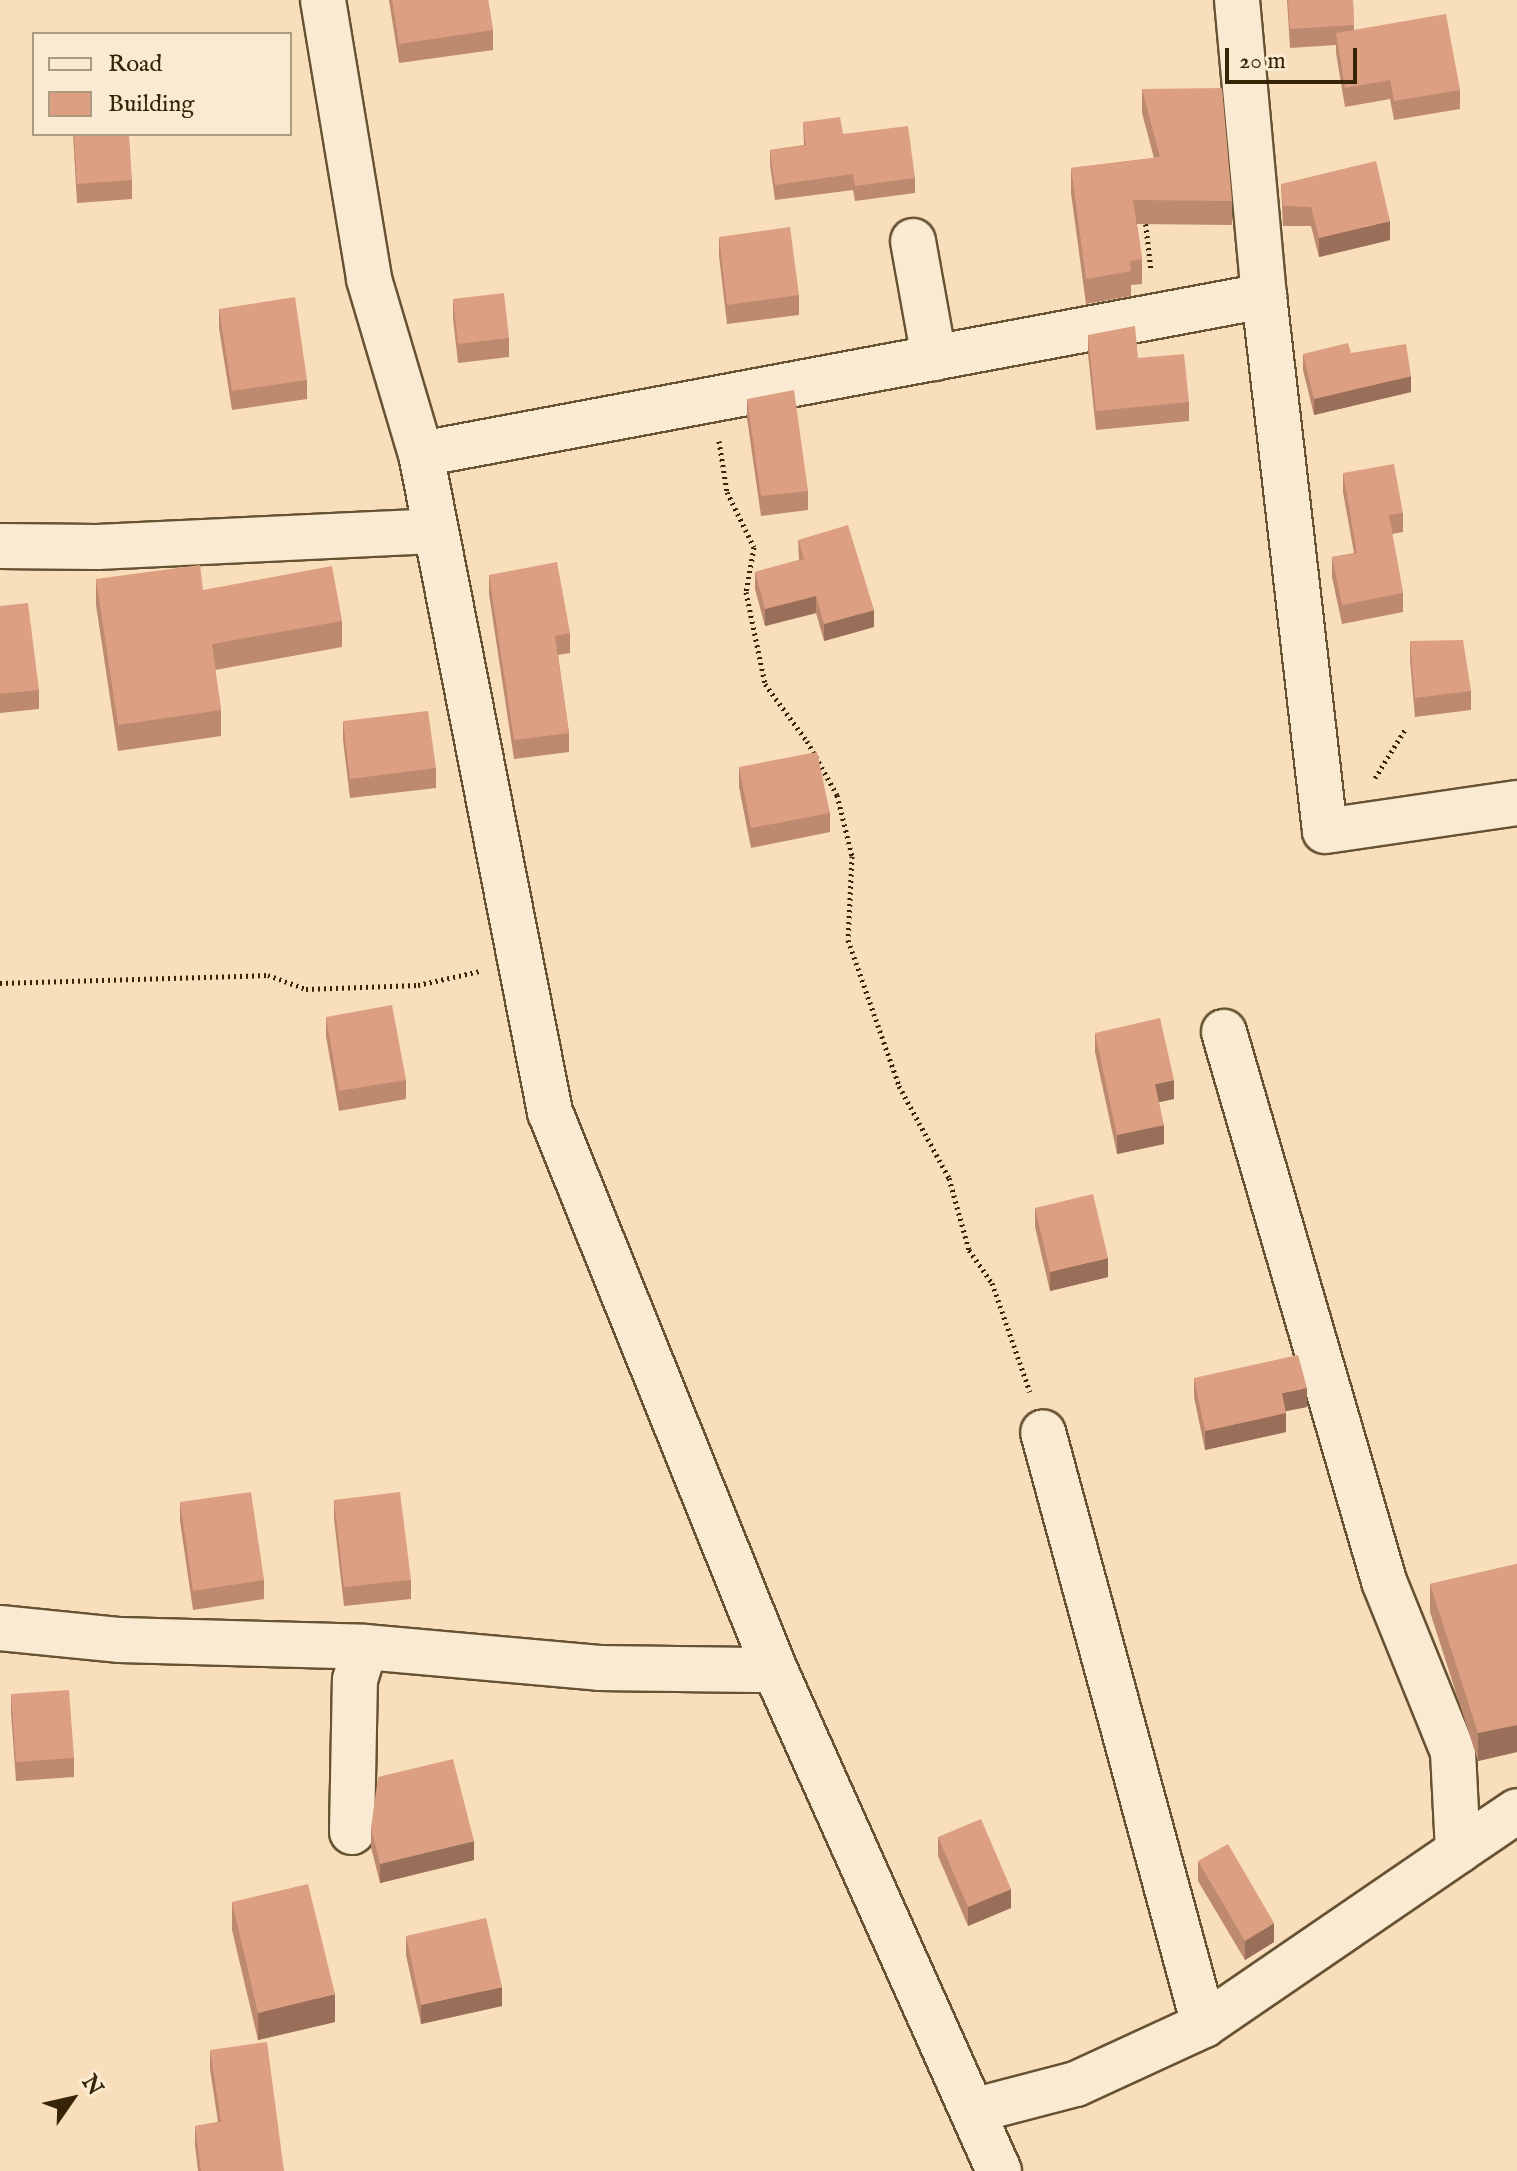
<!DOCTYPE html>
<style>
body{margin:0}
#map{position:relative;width:1517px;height:2171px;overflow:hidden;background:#f8deba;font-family:"IM FELL English",serif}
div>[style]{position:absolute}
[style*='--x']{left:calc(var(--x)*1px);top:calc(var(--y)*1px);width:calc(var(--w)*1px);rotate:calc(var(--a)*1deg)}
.path>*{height:5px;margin-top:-2.5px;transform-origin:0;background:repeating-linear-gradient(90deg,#372406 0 2px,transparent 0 6px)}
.roads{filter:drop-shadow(2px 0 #675233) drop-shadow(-2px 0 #675233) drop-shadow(0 2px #675233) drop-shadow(0 -2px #675233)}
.minor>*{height:44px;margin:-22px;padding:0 22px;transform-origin:22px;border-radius:22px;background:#faead2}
.wall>*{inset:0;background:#bd896f}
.shaded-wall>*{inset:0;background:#9a6f5a}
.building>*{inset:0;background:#dc9f81}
span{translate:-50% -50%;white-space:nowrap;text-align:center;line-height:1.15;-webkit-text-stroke:8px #faead2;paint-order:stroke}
.legend{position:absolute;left:32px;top:32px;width:260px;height:104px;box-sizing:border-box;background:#faead2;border:2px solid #ac9b80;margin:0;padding:10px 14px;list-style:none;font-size:24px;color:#372406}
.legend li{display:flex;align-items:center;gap:16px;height:40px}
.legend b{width:40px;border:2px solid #ac9b80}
.north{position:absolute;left:32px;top:2059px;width:80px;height:80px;-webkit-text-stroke:6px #faead2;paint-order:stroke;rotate:56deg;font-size:22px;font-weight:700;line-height:32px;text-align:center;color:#372406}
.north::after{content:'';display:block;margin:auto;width:28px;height:36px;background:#372406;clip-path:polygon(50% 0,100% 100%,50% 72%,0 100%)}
.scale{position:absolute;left:1225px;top:48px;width:132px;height:36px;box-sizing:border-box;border:4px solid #372406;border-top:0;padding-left:10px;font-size:24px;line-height:28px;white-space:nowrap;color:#372406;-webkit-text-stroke:6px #faead2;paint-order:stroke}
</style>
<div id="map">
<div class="path">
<div style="--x:1145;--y:218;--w:53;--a:83.5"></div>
<div style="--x:719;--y:441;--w:52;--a:81.1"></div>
<div style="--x:727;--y:492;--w:61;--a:63.9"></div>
<div style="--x:754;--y:547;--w:46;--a:100.1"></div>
<div style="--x:746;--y:592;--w:94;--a:78.3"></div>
<div style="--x:765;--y:684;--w:71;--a:53.6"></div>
<div style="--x:807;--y:741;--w:62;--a:60.9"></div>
<div style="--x:837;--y:795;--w:63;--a:76.2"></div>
<div style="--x:852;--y:856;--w:84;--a:92.7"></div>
<div style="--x:848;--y:940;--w:155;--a:70.7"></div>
<div style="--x:899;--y:1086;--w:105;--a:61.5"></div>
<div style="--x:949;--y:1178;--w:75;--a:74.5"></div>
<div style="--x:969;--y:1250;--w:40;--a:55.1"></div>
<div style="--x:992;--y:1283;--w:115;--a:70.8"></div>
<div style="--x:1375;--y:778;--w:59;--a:-58.2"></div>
<div style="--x:0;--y:983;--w:268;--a:-1.7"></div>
<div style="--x:268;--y:975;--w:40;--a:20.2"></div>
<div style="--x:306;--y:989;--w:112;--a:-2"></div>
<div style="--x:418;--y:985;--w:64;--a:-12.7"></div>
</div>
<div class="roads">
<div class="minor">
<div style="--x:323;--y:0;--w:283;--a:80.6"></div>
<div style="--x:369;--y:279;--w:183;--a:73.5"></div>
<div style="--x:421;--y:454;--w:671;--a:78.91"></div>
<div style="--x:550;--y:1112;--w:602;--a:68.04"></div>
<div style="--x:775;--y:1670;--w:549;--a:65.91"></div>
<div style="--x:1237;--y:0;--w:297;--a:84.8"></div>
<div style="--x:1264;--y:296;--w:538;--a:83.5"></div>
<div style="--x:1325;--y:831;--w:194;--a:-8.3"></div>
<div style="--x:913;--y:241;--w:119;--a:79.8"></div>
<div style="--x:421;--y:454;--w:858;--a:-10.62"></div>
<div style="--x:0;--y:546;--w:97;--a:0.6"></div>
<div style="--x:97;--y:547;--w:337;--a:-2.7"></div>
<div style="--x:0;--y:1628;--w:121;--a:5.7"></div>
<div style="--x:120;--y:1640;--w:245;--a:1.6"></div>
<div style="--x:352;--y:1832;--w:152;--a:-88.9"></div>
<div style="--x:355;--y:1680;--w:34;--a:-73"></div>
<div style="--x:365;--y:1647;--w:235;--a:5.1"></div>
<div style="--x:599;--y:1668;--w:176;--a:0.7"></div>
<div style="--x:1458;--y:1851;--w:71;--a:-34.1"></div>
<div style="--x:1204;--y:2025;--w:308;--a:-34.4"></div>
<div style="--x:1458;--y:1851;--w:99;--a:-92.9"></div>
<div style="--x:1453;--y:1752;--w:184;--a:-112"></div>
<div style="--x:1384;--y:1581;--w:572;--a:-106.25"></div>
<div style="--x:976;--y:2110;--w:103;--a:-14.6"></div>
<div style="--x:1076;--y:2084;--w:141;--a:-24.7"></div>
<div style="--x:1204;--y:2025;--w:614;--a:-105.19"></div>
</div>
</div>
<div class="wall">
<div style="clip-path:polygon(389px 0,488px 0,493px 30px,493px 50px,399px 63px)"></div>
<div style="clip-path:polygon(1287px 0,1353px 0,1354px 30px,1460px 90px,1460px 109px,1394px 120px,1390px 99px,1345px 107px,1336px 53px,1336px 45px,1290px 48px)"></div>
<div style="clip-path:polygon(1142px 89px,1232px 201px,1232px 225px,1137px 224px,1142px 259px,1142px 284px,1131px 285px,1131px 296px,1086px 304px,1071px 193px,1071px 168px,1154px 158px,1142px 113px)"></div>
<div style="clip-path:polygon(803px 122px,843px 134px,915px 178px,915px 193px,855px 201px,853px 190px,775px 200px,770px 165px,770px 150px,804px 145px)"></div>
<div style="clip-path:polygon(73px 134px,132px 180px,132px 199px,77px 203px)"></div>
<div style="clip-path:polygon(1281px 184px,1390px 240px,1319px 257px,1311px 226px,1283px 226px)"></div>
<div style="clip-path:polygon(719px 237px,799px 295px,799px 315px,727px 324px,719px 256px)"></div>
<div style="clip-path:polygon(453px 299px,509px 338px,509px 357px,458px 363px,453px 318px)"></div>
<div style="clip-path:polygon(219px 309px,307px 380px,307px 399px,232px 410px,219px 328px)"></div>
<div style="clip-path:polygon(1088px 335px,1138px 358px,1189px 402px,1189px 421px,1096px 430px,1088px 354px)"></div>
<div style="clip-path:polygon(1351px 353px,1411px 392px,1314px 415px,1303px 370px,1303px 354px)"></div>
<div style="clip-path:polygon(747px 399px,808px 491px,808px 510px,761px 516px,747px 418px)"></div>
<div style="clip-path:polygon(1343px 473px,1403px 513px,1403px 532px,1392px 534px,1403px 593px,1403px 612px,1342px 624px,1332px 577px,1332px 557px,1354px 553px,1343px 492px)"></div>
<div style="clip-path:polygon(798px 540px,874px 627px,824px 641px,816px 613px,765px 626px,755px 589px,755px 572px,799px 560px)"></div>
<div style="clip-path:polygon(489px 575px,570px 633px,570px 653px,558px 655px,569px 733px,569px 752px,514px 759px,489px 594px)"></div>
<div style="clip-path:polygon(96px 579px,203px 590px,342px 621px,342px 647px,215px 670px,221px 710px,221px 736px,118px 751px,96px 605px)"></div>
<div style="clip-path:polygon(0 606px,39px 690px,39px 709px,0 713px)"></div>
<div style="clip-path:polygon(1410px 641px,1471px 691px,1471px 710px,1415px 717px,1410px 660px)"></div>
<div style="clip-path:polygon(343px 721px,436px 768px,436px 788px,350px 798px,343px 740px)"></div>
<div style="clip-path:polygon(739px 767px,830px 813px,830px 832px,751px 848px,739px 787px)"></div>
<div style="clip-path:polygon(326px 1017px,406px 1080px,406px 1099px,339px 1111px,326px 1036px)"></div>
<div style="clip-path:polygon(1095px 1033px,1174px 1099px,1159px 1102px,1164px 1144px,1117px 1154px,1095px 1052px)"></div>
<div style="clip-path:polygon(1035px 1208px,1108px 1277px,1050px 1291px,1035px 1227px)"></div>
<div style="clip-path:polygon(1194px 1378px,1307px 1407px,1286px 1411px,1286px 1432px,1205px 1450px,1194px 1397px)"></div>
<div style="clip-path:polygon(334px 1500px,411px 1580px,411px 1599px,344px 1606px,334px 1519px)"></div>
<div style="clip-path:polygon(180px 1502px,264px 1580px,264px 1599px,193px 1610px,180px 1521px)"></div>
<div style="clip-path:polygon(1517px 1564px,1517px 1752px,1478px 1761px,1430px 1612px,1430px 1584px)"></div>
<div style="clip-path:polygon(11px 1694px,74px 1758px,74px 1777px,16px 1781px,11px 1713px)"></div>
<div style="clip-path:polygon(371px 1828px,474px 1860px,380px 1883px,371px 1847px)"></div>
<div style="clip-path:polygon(938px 1837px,1011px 1908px,968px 1926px,938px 1856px)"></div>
<div style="clip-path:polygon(1198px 1861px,1274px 1942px,1245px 1960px,1198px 1881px)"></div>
<div style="clip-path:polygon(232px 1902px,335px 2022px,258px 2040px,232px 1930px)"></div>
<div style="clip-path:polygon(406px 1936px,502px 2006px,421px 2024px,406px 1955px)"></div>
<div style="clip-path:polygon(210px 2050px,284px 2171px,198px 2171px,195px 2145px,195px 2126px,218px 2122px,210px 2069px)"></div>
</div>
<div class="shaded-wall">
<div style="clip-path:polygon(1390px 221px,1390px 240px,1319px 257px,1319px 238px)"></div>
<div style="clip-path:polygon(1411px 376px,1411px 392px,1314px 415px,1314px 399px)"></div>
<div style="clip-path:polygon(816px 596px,816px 613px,765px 626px,765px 609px)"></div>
<div style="clip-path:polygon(874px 610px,874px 627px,824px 641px,824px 624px)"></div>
<div style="clip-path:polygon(1174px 1080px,1174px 1099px,1155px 1103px,1155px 1084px)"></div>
<div style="clip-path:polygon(1164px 1125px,1164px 1144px,1117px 1154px,1117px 1135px)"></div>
<div style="clip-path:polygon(1108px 1258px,1108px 1277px,1050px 1291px,1050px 1272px)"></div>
<div style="clip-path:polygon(1307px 1388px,1307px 1407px,1282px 1412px,1282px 1393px)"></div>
<div style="clip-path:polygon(1286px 1413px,1286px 1432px,1205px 1450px,1205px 1431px)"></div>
<div style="clip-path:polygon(1517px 1725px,1517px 1752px,1478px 1761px,1478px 1733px)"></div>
<div style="clip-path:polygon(474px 1841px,474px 1860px,380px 1883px,380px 1864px)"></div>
<div style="clip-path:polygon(1011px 1889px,1011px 1908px,968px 1926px,968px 1907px)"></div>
<div style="clip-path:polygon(1274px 1923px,1274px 1942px,1245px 1960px,1245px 1941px)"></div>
<div style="clip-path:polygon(502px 1987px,502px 2006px,421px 2024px,421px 2005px)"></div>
<div style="clip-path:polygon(335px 1994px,335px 2022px,258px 2040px,258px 2013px)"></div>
</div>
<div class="building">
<div style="clip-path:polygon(392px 0,488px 0,493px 30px,399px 44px)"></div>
<div style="clip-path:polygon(1288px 0,1353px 0,1354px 25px,1290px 29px)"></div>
<div style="clip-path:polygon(1446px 14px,1460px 90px,1394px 101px,1390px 80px,1345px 88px,1336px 33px)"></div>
<div style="clip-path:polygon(1222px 88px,1232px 201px,1133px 200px,1142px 259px,1130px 261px,1131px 271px,1086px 279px,1071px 168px,1160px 157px,1142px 89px)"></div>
<div style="clip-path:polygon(840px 117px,843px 134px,908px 126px,915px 178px,855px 186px,853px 174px,775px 185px,770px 150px,806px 145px,803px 122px)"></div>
<div style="clip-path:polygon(74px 134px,129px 134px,132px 180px,77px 184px)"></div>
<div style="clip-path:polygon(1376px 161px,1390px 221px,1319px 238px,1311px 207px,1283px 206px,1281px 184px)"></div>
<div style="clip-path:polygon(790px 227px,799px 295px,727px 305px,719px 237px)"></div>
<div style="clip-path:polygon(504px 293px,509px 338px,458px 344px,453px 299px)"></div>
<div style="clip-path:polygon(295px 297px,307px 380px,232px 391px,219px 309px)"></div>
<div style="clip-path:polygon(1135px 326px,1138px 358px,1184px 354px,1189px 402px,1096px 411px,1088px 335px)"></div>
<div style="clip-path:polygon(1348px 343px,1351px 353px,1406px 344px,1411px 376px,1314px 399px,1303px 354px)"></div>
<div style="clip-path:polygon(794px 390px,808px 491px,761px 496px,747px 399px)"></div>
<div style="clip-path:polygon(1394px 464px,1403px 513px,1389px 515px,1403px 593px,1342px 605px,1332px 557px,1357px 553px,1343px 473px)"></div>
<div style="clip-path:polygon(848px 525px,874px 610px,824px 624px,816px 596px,765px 609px,755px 572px,804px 559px,798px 540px)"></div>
<div style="clip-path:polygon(557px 562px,570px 633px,555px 636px,569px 733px,514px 740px,489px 575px)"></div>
<div style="clip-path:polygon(200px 565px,203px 590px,332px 566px,342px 621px,212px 644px,221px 710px,118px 725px,96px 579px)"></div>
<div style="clip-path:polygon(28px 603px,39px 690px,0 694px,0 606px)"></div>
<div style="clip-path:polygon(1463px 640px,1471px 691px,1415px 698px,1410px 641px)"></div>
<div style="clip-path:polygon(428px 711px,436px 768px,350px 779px,343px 721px)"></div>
<div style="clip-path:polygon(817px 752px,830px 813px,751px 828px,739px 767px)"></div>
<div style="clip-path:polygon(392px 1005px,406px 1080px,339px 1091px,326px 1017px)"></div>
<div style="clip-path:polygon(1160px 1018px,1174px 1080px,1155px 1084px,1164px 1125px,1117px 1135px,1095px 1033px)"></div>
<div style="clip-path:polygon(1093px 1194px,1108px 1258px,1050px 1272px,1035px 1208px)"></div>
<div style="clip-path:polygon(1298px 1355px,1307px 1388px,1282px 1393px,1286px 1413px,1205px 1431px,1194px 1378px)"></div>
<div style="clip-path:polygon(251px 1492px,264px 1580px,193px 1591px,180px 1502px)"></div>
<div style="clip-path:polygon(400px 1492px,411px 1580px,344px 1587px,334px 1500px)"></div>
<div style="clip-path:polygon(1517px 1564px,1517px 1725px,1478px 1733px,1430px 1584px)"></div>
<div style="clip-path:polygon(69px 1690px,74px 1758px,16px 1762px,11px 1694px)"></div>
<div style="clip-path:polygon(453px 1759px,474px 1841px,380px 1864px,371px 1828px,378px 1777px)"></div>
<div style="clip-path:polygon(981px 1819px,1011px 1889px,968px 1907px,938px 1837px)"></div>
<div style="clip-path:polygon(1228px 1844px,1274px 1923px,1245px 1941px,1198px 1861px)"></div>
<div style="clip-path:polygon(308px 1884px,335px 1994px,258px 2013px,232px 1902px)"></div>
<div style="clip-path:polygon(486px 1918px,502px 1987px,421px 2005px,406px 1936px)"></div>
<div style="clip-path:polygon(267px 2042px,284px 2171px,201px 2171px,195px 2126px,221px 2122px,210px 2050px)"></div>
</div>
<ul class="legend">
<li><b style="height:10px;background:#faead2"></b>Road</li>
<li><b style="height:22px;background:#dc9f81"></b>Building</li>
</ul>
<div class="north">N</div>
<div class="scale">20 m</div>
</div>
